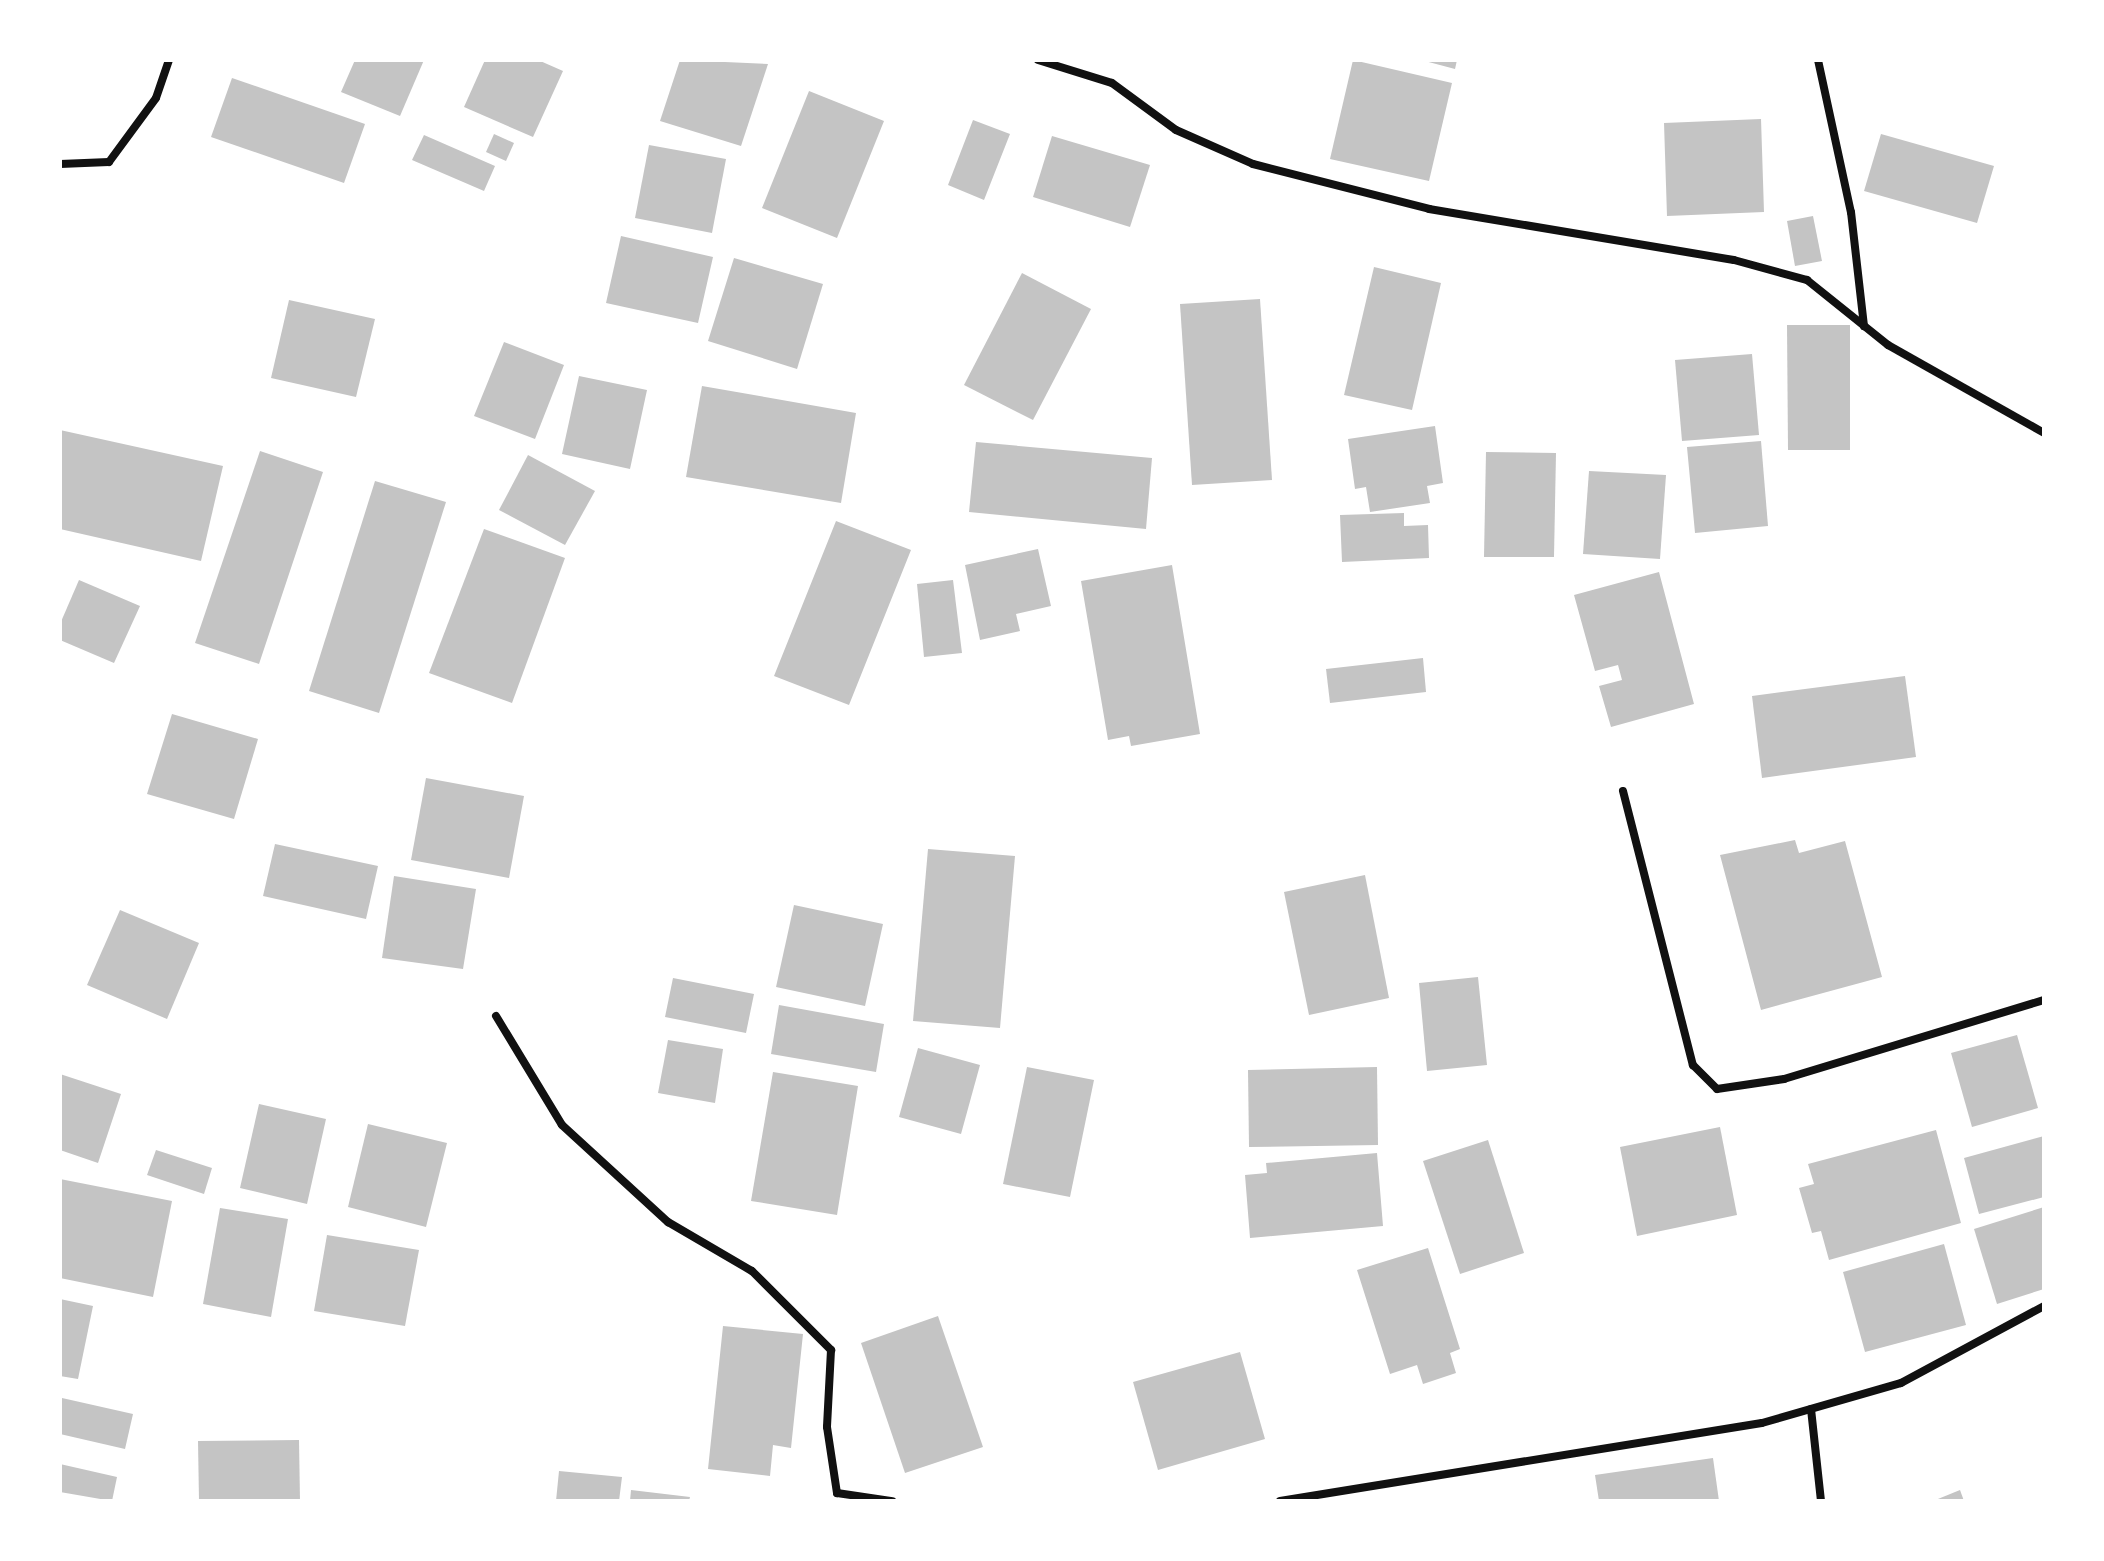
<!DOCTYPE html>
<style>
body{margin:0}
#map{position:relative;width:2104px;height:1561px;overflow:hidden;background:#fff;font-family:"Exo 2",sans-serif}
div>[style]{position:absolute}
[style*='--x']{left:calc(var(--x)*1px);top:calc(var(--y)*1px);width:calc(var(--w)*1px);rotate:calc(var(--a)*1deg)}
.building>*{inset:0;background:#c4c4c4}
.minor>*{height:8px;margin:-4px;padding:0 4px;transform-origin:4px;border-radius:4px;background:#111}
span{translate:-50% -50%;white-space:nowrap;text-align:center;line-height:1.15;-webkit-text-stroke:6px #fff;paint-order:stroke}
.frame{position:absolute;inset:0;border:62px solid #fff;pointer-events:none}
</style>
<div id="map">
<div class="building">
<div style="clip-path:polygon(355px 60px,424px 60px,400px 116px,341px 92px)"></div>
<div style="clip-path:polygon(485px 60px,538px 60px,563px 71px,533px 137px,464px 107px)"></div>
<div style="clip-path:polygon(680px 60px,768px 64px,741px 146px,660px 121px)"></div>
<div style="clip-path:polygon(1353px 60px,1452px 83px,1429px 181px,1330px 159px)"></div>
<div style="clip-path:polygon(1421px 60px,1457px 60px,1455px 69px)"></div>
<div style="clip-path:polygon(232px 78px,365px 124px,344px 183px,211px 137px)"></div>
<div style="clip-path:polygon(809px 91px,884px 121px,837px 238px,762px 208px)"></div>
<div style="clip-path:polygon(1761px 119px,1764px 212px,1667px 216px,1664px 123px)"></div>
<div style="clip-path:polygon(973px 120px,1010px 134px,984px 200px,948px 185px)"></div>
<div style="clip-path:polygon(494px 134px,514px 143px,506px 161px,486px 152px)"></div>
<div style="clip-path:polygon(1881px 134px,1994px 166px,1977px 223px,1864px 191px)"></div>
<div style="clip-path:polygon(424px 135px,495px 166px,484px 191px,412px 160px)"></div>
<div style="clip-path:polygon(1052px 136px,1150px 165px,1130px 227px,1033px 197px)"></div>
<div style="clip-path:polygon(649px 145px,726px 159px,712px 233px,635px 218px)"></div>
<div style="clip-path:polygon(1813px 216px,1822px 261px,1795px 266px,1787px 221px)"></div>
<div style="clip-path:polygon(621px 236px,713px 257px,698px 323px,606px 303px)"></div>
<div style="clip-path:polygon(734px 258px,823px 284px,797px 369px,708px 341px)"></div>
<div style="clip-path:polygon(1374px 267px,1441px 283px,1412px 410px,1344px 395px)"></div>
<div style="clip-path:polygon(1022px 273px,1091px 309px,1033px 420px,964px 385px)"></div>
<div style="clip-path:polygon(1260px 299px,1272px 480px,1192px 485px,1180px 304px)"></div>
<div style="clip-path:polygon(289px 300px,375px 319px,356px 397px,271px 378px)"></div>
<div style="clip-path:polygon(1787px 325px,1850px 325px,1850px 450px,1788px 450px)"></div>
<div style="clip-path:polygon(504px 342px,564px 365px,535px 439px,474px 416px)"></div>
<div style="clip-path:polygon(1752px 354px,1759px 435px,1682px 441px,1675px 360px)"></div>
<div style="clip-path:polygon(579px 376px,647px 390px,630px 469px,562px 454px)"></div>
<div style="clip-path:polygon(702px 386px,856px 413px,841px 503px,686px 477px)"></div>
<div style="clip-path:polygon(1435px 426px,1443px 483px,1427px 486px,1430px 503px,1370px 512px,1366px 487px,1355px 489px,1348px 439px)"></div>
<div style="clip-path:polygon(60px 430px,223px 466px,201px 561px,60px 529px)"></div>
<div style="clip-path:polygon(1761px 441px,1768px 526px,1695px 533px,1687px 447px)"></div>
<div style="clip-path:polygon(976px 442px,1152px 458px,1146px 529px,969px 512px)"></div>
<div style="clip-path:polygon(260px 451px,323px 472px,259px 664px,195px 643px)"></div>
<div style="clip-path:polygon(1486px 452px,1556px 453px,1554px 557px,1484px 557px)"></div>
<div style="clip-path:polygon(528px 455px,595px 491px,565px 545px,499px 510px)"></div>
<div style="clip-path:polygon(1589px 471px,1666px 475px,1660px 559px,1583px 554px)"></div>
<div style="clip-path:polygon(375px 481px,446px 502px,379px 713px,309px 691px)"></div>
<div style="clip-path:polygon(1404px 513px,1404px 526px,1428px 525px,1429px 558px,1342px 562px,1340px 515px)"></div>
<div style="clip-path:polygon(836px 521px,911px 550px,849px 705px,774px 676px)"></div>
<div style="clip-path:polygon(484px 529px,565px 558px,512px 703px,429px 673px)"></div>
<div style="clip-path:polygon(1038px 549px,1051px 606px,1016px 614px,1020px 631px,980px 640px,965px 565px)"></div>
<div style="clip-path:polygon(1172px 565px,1200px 734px,1131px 746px,1129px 736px,1108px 740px,1081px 581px)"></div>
<div style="clip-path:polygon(1659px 572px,1694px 704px,1611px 727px,1599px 686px,1622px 680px,1618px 665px,1595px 671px,1574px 595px)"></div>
<div style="clip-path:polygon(79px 580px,140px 606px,114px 663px,60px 640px,60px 624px)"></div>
<div style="clip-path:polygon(953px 580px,962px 653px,924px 657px,917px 584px)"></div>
<div style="clip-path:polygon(1423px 658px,1426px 692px,1330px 703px,1326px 669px)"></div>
<div style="clip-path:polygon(1905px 676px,1916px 757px,1762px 778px,1752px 696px)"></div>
<div style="clip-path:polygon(172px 714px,258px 739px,234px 819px,147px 794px)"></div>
<div style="clip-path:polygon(426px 778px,524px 796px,509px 878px,411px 860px)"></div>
<div style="clip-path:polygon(1795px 840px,1799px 853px,1845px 841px,1882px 977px,1761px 1010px,1720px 855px)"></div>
<div style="clip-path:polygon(275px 844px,378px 866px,366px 919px,263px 896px)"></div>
<div style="clip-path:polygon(928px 849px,1015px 856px,1000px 1028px,913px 1021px)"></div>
<div style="clip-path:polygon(1365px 875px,1389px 998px,1309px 1015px,1284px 892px)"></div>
<div style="clip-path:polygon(394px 876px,476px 889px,463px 969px,382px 958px)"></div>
<div style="clip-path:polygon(794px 905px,883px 924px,865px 1006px,776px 987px)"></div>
<div style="clip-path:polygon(120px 910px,199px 943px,167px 1019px,87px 985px)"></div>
<div style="clip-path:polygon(1478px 977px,1487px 1065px,1427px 1071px,1419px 983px)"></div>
<div style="clip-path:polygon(673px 978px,754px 994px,746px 1033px,665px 1017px)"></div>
<div style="clip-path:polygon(779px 1005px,884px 1024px,876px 1072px,771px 1054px)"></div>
<div style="clip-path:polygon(2017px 1035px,2038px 1108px,1972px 1127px,1951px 1053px)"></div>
<div style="clip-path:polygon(668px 1040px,723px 1049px,715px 1103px,658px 1093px)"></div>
<div style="clip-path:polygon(918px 1048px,980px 1065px,961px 1134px,899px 1117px)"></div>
<div style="clip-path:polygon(1027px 1067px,1094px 1080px,1070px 1197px,1003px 1184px)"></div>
<div style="clip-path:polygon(1377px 1067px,1378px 1145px,1249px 1147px,1248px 1070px)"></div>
<div style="clip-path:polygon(773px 1072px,858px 1086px,837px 1215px,751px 1201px)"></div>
<div style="clip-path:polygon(60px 1074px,121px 1094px,98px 1163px,60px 1150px)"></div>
<div style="clip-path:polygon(259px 1104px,326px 1119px,307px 1204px,240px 1188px)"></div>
<div style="clip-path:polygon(368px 1124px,447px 1143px,426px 1227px,348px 1207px)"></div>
<div style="clip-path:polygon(1720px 1127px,1737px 1215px,1637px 1236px,1620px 1147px)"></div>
<div style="clip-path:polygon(1936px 1130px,1961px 1223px,1829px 1260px,1821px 1231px,1812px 1233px,1799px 1188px,1814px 1184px,1808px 1164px)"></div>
<div style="clip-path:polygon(2044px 1136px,2044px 1197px,1979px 1214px,1964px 1158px)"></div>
<div style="clip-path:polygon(1488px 1140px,1524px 1253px,1460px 1274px,1423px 1161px)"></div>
<div style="clip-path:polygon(156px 1150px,212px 1168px,204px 1194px,147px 1175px)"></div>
<div style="clip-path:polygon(1377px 1153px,1383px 1226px,1250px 1238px,1245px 1175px,1267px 1173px,1266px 1163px)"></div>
<div style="clip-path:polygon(60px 1179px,172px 1201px,153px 1297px,60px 1278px)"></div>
<div style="clip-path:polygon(2044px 1207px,2044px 1289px,1997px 1304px,1974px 1229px)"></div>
<div style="clip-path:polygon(220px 1208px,288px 1219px,271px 1317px,203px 1304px)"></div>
<div style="clip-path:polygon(327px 1235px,419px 1250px,405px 1326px,314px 1311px)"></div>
<div style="clip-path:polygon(1944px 1244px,1966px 1325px,1865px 1352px,1843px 1272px)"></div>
<div style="clip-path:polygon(1428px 1248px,1460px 1349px,1450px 1353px,1456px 1373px,1423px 1384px,1417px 1365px,1390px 1374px,1357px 1270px)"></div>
<div style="clip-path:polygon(60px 1299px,93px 1306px,78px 1379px,60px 1376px)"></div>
<div style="clip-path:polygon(938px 1316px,983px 1447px,905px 1473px,861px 1343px)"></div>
<div style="clip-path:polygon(723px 1326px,803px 1334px,791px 1448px,773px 1445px,770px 1476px,708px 1469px)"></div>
<div style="clip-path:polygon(1240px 1352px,1265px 1439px,1158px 1470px,1133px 1382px)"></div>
<div style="clip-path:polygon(62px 1398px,133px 1414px,125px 1449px,60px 1434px)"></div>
<div style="clip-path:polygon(299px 1440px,300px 1501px,199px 1501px,198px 1441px)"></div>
<div style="clip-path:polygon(1713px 1458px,1719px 1501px,1599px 1501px,1595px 1475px)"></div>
<div style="clip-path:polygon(60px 1464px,117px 1477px,112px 1501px,60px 1492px)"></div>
<div style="clip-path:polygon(559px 1471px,622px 1477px,619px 1501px,556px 1501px)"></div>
<div style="clip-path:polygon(631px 1490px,690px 1497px,689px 1501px,630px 1501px)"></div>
<div style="clip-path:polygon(1960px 1490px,1964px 1501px,1933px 1501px)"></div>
</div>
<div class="minor">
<div style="--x:1038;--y:60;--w:77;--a:17.3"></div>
<div style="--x:1112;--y:83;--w:79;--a:36.3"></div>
<div style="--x:1176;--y:130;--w:84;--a:23.8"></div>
<div style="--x:1253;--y:164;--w:182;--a:14.3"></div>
<div style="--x:1429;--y:209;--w:309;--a:9.5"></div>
<div style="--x:1734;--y:260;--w:76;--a:15.3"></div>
<div style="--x:1807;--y:280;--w:104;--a:38.7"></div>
<div style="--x:1888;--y:345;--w:179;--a:29.4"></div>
<div style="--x:1818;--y:60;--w:156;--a:77.8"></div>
<div style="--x:1851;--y:212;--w:115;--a:83.5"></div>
<div style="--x:60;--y:164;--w:49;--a:-2.3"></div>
<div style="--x:109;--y:162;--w:79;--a:-53.7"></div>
<div style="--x:156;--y:98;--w:40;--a:-71.1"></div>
<div style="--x:1623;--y:791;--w:283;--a:75.7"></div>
<div style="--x:1693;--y:1065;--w:34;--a:45"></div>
<div style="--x:1717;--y:1089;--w:68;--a:-8.5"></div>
<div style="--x:1784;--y:1079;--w:272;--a:-16.9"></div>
<div style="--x:496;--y:1016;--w:127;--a:58.8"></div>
<div style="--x:562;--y:1125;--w:144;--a:42.5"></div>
<div style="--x:668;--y:1222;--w:97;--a:30.3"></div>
<div style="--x:752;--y:1271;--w:112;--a:45"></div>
<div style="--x:831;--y:1350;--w:77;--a:93"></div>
<div style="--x:827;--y:1427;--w:67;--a:81.4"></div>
<div style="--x:837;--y:1493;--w:56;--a:8.3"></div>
<div style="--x:1811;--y:1409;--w:93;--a:83.8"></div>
<div style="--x:1280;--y:1501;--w:488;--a:-9.2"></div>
<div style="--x:1762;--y:1423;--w:145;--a:-16.1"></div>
<div style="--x:1901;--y:1383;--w:162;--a:-28.3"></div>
</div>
<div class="frame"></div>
</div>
